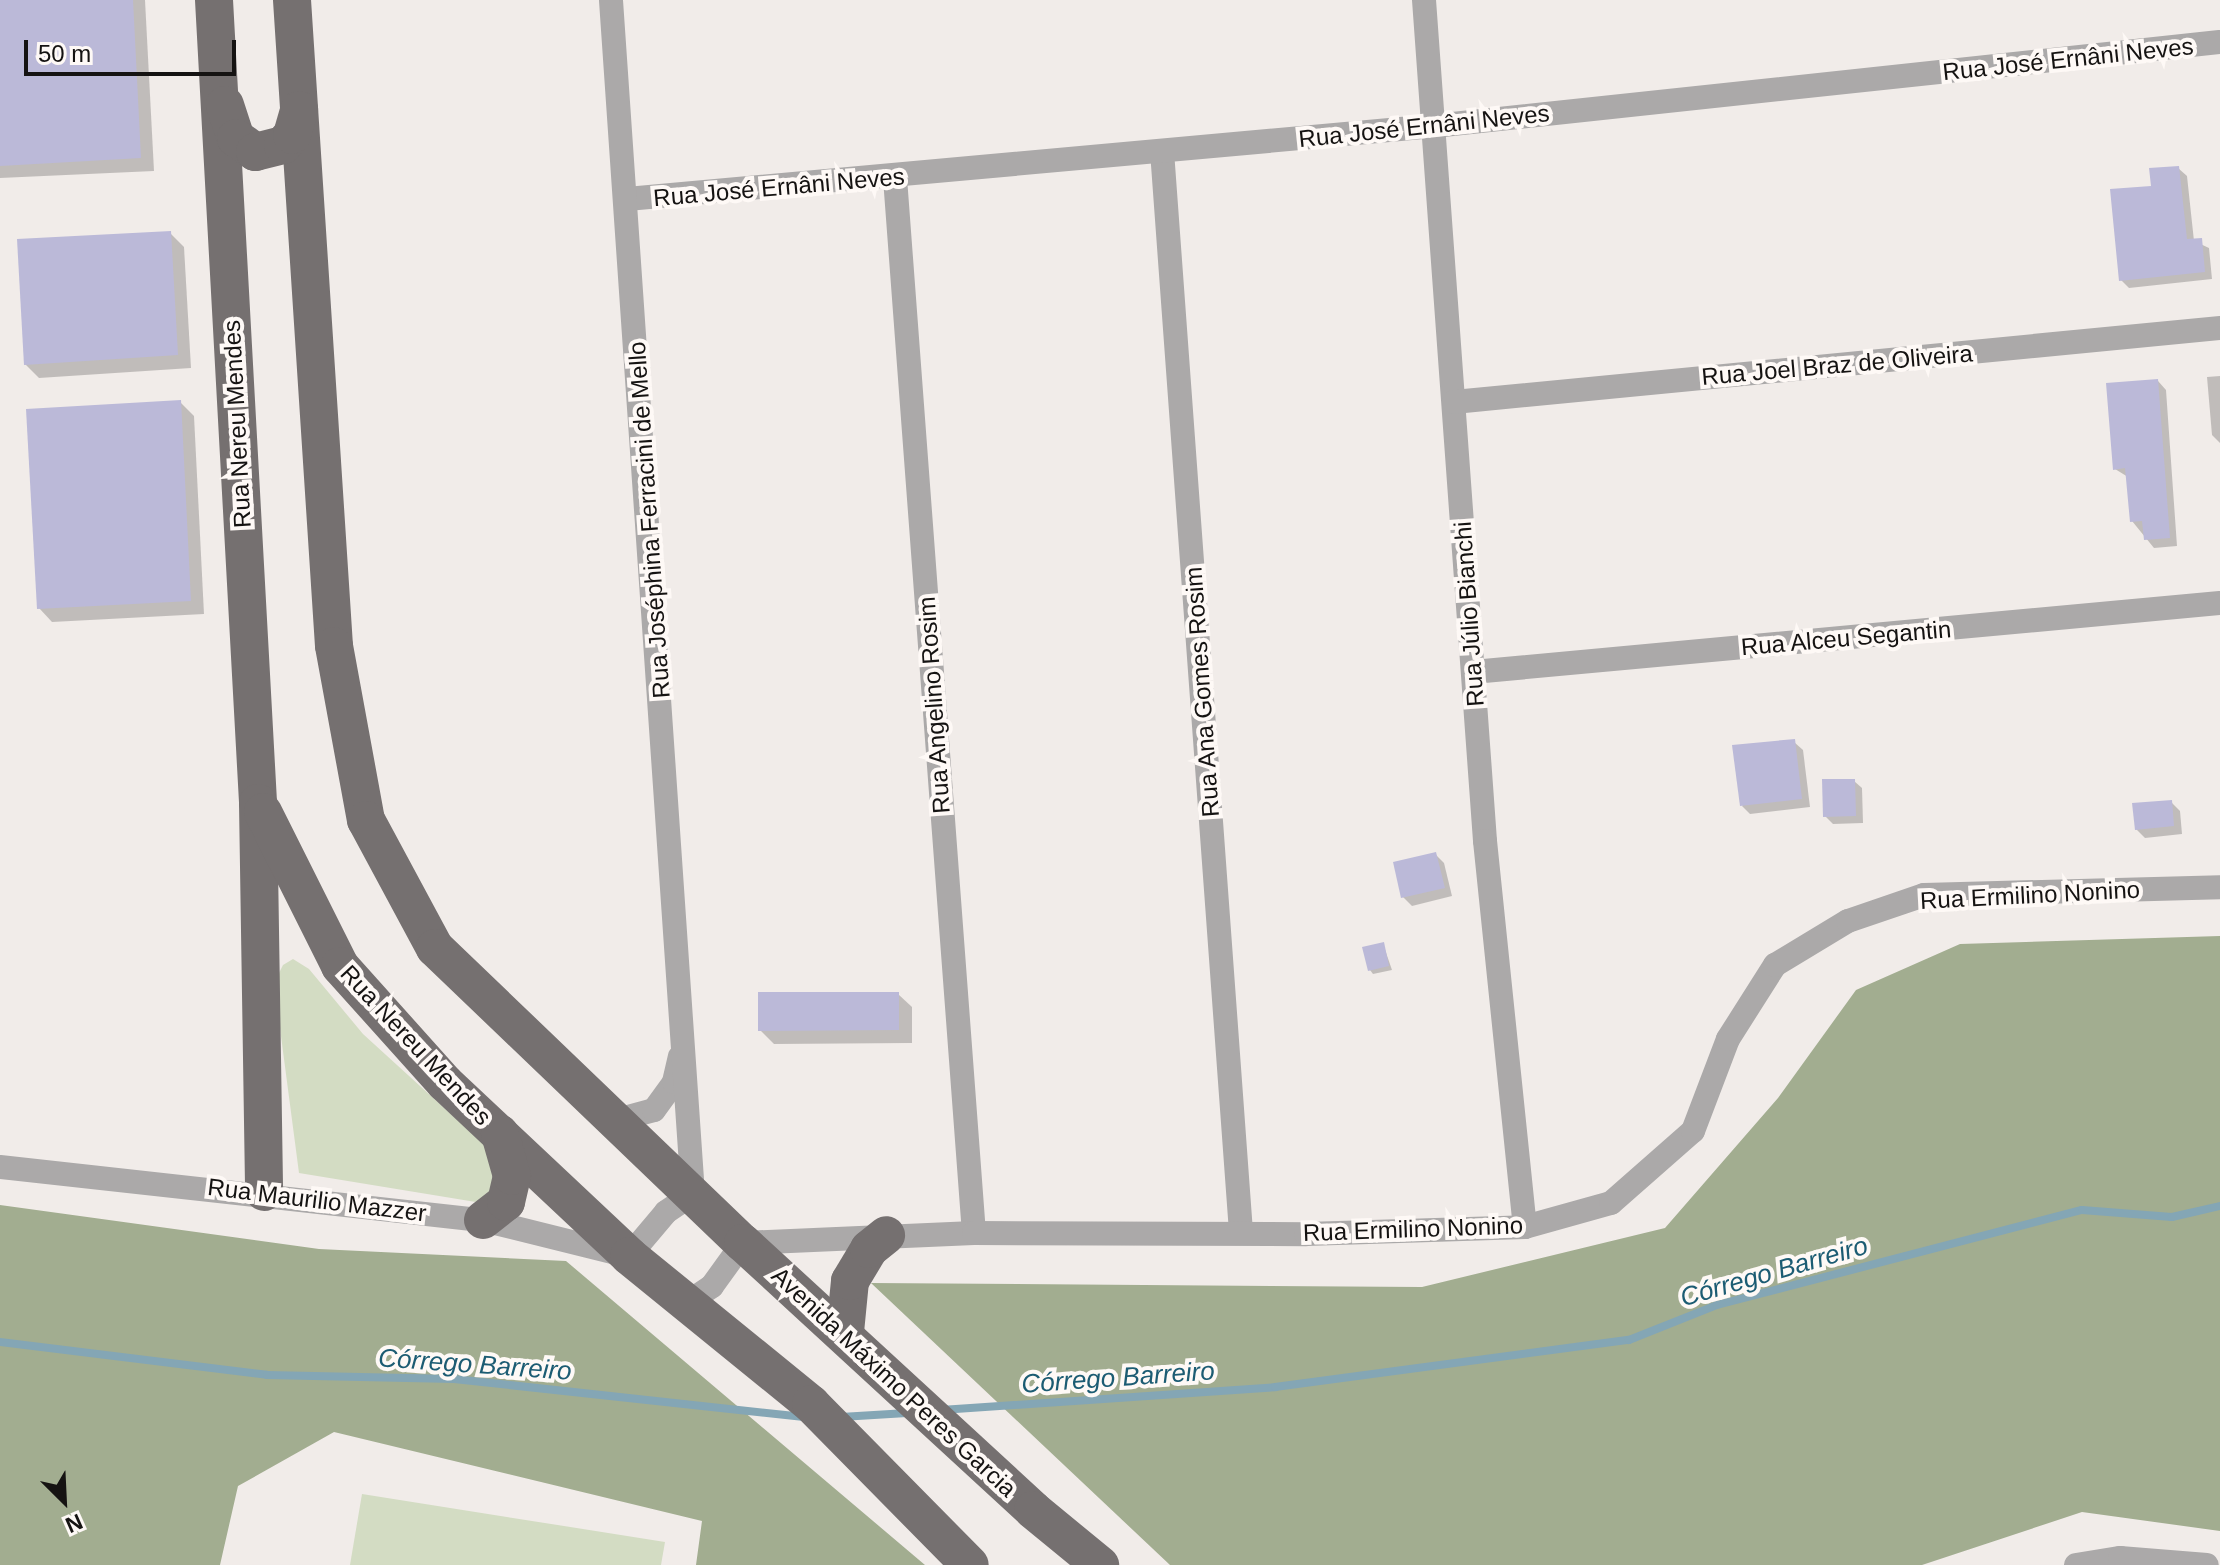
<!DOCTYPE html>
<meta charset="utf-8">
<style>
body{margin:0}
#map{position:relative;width:2220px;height:1565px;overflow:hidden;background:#f1ece9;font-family:Helvetica,sans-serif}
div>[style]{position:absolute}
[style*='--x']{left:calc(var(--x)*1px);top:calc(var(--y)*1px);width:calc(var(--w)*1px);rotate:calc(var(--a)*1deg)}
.green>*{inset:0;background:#d3dcc3}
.forest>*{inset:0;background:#a2ad90}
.shadow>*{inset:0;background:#0003}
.stream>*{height:8px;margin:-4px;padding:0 4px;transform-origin:4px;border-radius:4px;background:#84a6b5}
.building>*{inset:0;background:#bbb9d8}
.street>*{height:24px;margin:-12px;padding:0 12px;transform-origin:12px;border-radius:12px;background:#aba9a9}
.primary>*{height:38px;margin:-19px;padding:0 19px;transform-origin:19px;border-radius:19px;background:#757070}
span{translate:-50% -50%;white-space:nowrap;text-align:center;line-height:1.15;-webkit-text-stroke:8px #fef9f6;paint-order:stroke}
.street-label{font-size:24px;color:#151312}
.water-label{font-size:26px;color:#1c5c73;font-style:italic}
.north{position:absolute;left:24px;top:1461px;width:80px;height:80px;-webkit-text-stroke:6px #fef9f6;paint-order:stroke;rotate:156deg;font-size:22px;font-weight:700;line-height:32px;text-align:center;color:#151312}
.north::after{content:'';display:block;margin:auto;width:28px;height:36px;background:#151312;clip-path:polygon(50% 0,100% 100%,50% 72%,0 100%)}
.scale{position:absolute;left:24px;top:40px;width:212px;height:36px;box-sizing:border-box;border:4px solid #151312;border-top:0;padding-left:10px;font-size:24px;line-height:28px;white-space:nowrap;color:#151312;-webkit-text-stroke:6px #fef9f6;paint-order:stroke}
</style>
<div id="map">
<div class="green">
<div style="clip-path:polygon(293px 959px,309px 969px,363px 1034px,499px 1158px,488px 1204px,299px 1173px,274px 983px,283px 965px)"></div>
<div style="clip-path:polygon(362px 1494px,665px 1542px,661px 1565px,350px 1565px)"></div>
</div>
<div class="forest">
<div style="clip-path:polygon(2220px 936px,2220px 1531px,2082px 1512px,1922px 1565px,1170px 1565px,871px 1283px,1422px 1287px,1665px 1228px,1778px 1098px,1856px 990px,1960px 944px)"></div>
<div style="clip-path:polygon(0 1205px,319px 1249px,566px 1261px,925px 1565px,696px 1565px,702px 1521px,334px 1432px,238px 1486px,220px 1565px,0 1565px)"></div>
</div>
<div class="shadow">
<div style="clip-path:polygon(0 0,145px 0,154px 171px,0 178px)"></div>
<div style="clip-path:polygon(2178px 168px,2187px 176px,2194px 241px,2209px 248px,2212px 279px,2129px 288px,2121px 280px,2153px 188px)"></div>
<div style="clip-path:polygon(170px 233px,184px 247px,191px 368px,39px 378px,25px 364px)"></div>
<div style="clip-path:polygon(2220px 376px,2220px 443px,2212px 435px,2207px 377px)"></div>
<div style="clip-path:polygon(2158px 381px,2166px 390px,2177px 546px,2154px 548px,2132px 521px,2128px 477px,2115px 469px)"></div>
<div style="clip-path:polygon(180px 402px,194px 416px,204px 614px,52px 622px,39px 608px)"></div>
<div style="clip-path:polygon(1794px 742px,1803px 750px,1810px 807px,1750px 814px,1742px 806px)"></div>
<div style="clip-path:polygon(1854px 781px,1862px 788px,1863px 823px,1833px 824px,1825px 816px)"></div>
<div style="clip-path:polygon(2171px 802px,2180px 811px,2182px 834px,2145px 838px,2136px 829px)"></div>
<div style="clip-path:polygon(1436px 855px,1444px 863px,1452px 896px,1412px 906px,1403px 897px)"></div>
<div style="clip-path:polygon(1383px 944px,1392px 970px,1373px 974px,1370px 970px)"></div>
<div style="clip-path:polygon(898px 994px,912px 1007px,912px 1043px,774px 1044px,760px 1030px)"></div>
</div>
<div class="stream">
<div style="--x:0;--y:1342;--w:269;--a:7"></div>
<div style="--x:267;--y:1375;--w:187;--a:1.2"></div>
<div style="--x:454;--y:1379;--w:352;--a:6.2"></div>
<div style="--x:941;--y:1410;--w:335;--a:-3.9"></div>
<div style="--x:1275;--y:1387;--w:357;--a:-7.6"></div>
<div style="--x:1629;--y:1340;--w:95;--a:-21.7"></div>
<div style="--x:1717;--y:1305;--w:377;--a:-14.6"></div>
<div style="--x:2082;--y:1210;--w:90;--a:4.4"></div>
<div style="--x:2172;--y:1217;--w:49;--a:-12.9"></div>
<div style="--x:841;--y:1417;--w:66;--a:-3.5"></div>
</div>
<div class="building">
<div style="clip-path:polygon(0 0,133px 0,141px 158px,0 166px)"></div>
<div style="clip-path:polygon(2179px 166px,2187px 239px,2202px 238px,2205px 272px,2119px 281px,2110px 189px,2151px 186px,2149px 168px)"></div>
<div style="clip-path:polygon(171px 231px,178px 355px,24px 365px,17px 239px)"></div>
<div style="clip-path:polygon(2158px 379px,2170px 538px,2144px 540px,2142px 521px,2130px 522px,2125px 468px,2113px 470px,2106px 383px)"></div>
<div style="clip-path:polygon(181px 400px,191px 601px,37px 609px,26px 409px)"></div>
<div style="clip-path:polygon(1795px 739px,1802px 799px,1740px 806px,1732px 745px)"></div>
<div style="clip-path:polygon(1822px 779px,1855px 779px,1856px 816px,1823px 817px)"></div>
<div style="clip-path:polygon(2172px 800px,2174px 826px,2135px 830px,2132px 803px)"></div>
<div style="clip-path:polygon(1436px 852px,1445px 888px,1401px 898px,1393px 862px)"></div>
<div style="clip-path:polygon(1384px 942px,1389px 966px,1368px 971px,1362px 947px)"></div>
<div style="clip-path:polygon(758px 992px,899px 992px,899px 1030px,758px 1031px)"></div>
</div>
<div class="street">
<div style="--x:1424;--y:0;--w:843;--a:85.85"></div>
<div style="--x:1485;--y:841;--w:388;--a:84.1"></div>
<div style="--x:1162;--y:151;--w:1084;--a:85.82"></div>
<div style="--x:895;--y:178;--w:1058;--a:85.72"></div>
<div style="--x:627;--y:199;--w:810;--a:-5.17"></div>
<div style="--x:1434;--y:126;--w:790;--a:-6.1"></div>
<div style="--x:1454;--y:402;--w:770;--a:-5.52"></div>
<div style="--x:1473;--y:672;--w:750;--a:-5.28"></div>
<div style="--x:613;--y:1121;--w:42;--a:-15"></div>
<div style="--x:654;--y:1110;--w:34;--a:-54"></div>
<div style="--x:674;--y:1082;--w:26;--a:-77"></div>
<div style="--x:0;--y:1167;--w:486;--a:6.3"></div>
<div style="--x:483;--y:1220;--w:150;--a:13.9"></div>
<div style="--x:629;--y:1256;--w:57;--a:-49.9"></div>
<div style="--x:666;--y:1212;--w:32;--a:-34"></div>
<div style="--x:693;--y:1194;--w:1197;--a:-93.93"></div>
<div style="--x:687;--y:1303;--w:30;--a:-34"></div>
<div style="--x:712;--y:1286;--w:53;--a:-54.2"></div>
<div style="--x:743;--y:1243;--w:231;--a:-2.5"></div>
<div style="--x:974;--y:1233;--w:332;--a:0.2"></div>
<div style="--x:1306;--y:1234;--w:219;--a:-1.8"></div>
<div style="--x:1525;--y:1227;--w:89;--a:-15.6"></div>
<div style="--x:1611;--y:1203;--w:109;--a:-41.3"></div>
<div style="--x:1693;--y:1131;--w:98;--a:-69.2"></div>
<div style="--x:1728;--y:1039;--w:88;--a:-57.6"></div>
<div style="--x:1775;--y:965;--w:85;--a:-31.1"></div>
<div style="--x:1848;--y:921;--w:80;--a:-18.9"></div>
<div style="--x:1924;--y:895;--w:296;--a:-1.5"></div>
<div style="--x:2076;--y:1565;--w:45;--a:-9"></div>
<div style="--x:2120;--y:1558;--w:87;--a:4.6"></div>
</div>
<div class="primary">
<div style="--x:214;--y:0;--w:804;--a:86.86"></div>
<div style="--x:258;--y:803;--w:389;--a:89.1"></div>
<div style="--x:292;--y:0;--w:647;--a:86.28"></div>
<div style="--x:334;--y:646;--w:177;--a:79.6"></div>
<div style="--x:366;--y:820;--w:145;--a:61.7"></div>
<div style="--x:435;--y:948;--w:426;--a:43.8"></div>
<div style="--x:743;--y:1243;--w:394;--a:42.6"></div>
<div style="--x:1033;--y:1510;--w:87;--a:39.4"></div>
<div style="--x:225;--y:105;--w:35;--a:72"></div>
<div style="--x:236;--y:138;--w:24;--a:36"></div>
<div style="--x:255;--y:152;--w:29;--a:-14"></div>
<div style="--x:283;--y:145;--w:13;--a:-48"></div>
<div style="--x:292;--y:135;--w:26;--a:-74"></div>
<div style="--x:263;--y:812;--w:172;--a:63.4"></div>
<div style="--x:340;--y:966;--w:157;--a:48.1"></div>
<div style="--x:445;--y:1083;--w:253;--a:43.2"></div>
<div style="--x:629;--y:1256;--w:235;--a:39.1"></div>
<div style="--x:811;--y:1404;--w:226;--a:45.4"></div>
<div style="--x:483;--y:1220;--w:29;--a:-38"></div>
<div style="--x:506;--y:1202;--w:27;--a:-77"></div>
<div style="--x:512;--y:1176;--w:44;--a:-105.9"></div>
<div style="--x:845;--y:1332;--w:51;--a:-84.4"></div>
<div style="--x:850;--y:1281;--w:37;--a:-59"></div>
<div style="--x:869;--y:1249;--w:22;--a:-39"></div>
</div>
<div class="street-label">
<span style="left:2068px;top:59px;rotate:-6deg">Rua José Ernâni Neves</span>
<span style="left:1424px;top:126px;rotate:-6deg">Rua José Ernâni Neves</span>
<span style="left:779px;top:187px;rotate:-5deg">Rua José Ernâni Neves</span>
<span style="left:1837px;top:365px;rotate:-5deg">Rua Joel Braz de Oliveira</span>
<span style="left:237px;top:424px;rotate:-93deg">Rua Nereu Mendes</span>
<span style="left:649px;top:520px;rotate:-94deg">Rua Joséphina Ferracini de Mello</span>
<span style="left:1469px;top:614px;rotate:-94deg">Rua Júlio Bianchi</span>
<span style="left:1846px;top:638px;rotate:-5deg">Rua Alceu Segantin</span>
<span style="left:1202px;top:692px;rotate:-94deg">Rua Ana Gomes Rosim</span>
<span style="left:934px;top:705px;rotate:-94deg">Rua Angelino Rosim</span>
<span style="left:2030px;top:895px;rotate:-3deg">Rua Ermilino Nonino</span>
<span style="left:416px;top:1045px;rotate:47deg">Rua Nereu Mendes</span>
<span style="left:317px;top:1200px;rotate:7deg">Rua Maurilio Mazzer</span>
<span style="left:1413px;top:1229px;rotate:-2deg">Rua Ermilino Nonino</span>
<span style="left:894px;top:1382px;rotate:43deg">Avenida Máximo Peres Garcia</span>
</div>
<div class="water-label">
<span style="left:1774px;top:1272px;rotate:-16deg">Córrego Barreiro</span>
<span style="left:475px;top:1365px;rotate:4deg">Córrego Barreiro</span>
<span style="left:1118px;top:1378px;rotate:-4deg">Córrego Barreiro</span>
</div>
<div class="north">N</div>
<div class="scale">50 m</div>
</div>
